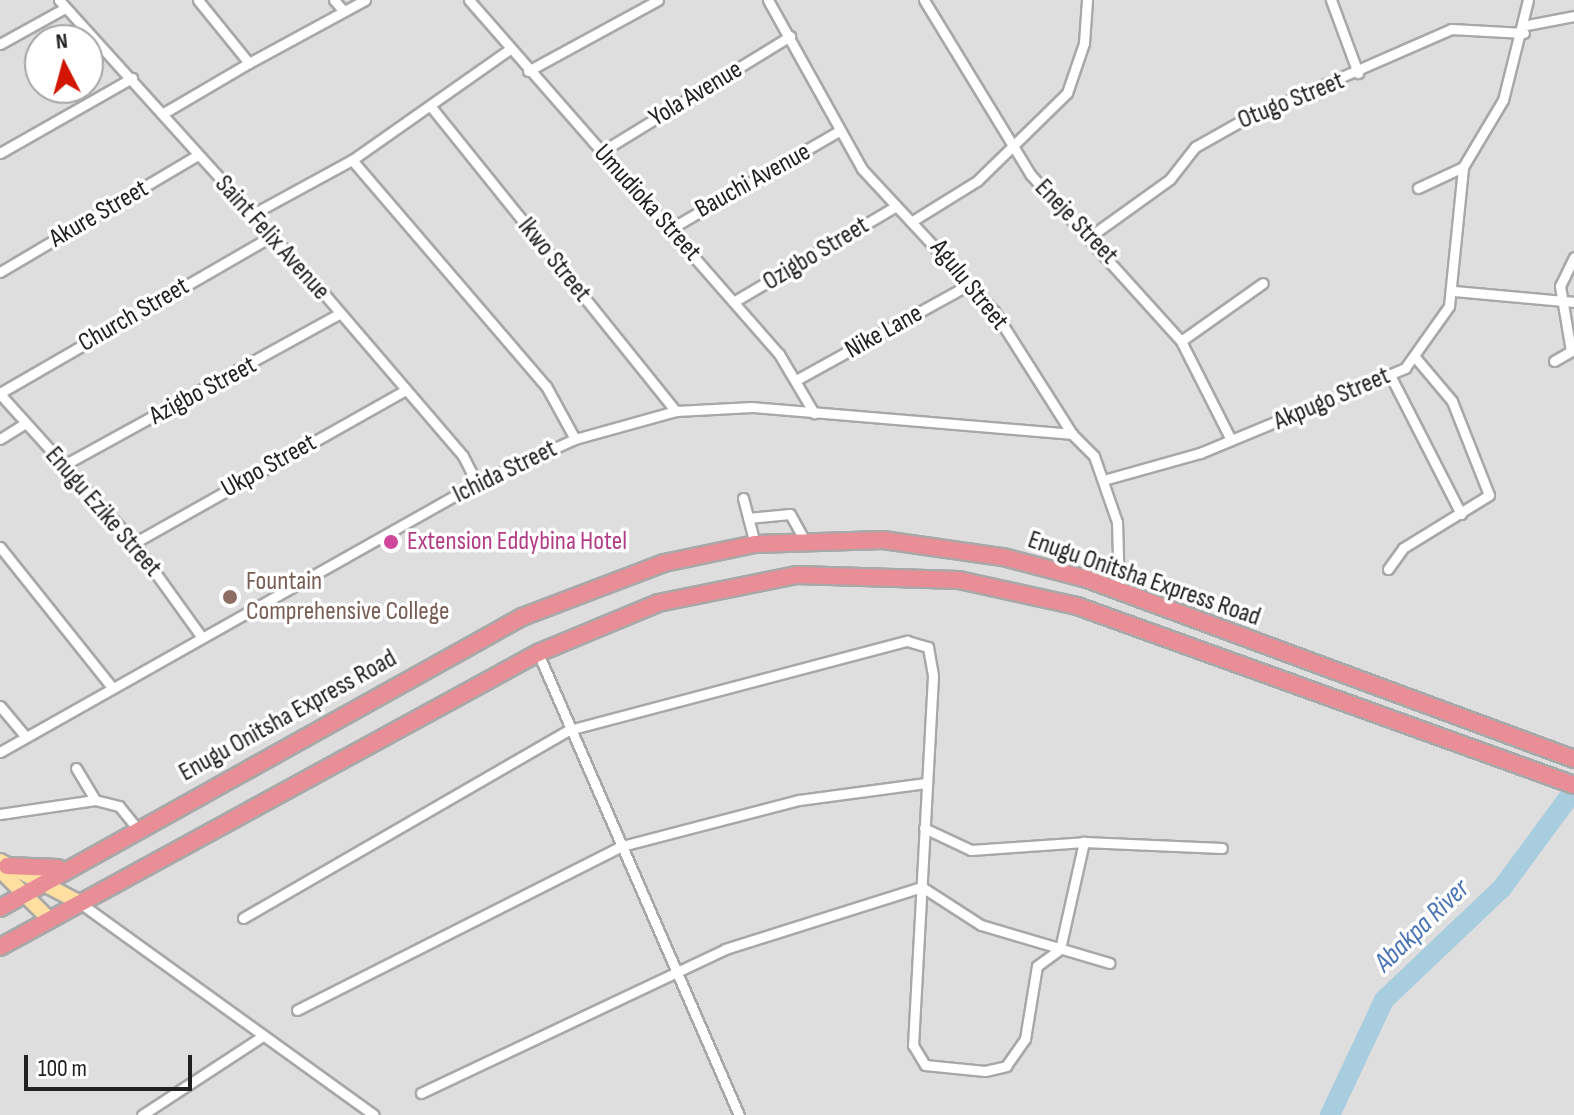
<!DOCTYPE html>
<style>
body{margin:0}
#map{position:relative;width:1574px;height:1115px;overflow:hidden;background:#f1efe7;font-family:"Sofia Sans Condensed",sans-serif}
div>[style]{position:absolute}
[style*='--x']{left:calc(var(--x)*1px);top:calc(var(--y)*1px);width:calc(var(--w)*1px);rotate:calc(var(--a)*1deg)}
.residential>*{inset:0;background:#dfdede}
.river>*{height:20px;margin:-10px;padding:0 10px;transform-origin:10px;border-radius:10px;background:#a7cddf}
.roads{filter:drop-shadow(2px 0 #a8a8a8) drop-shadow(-2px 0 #a8a8a8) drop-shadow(0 2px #a8a8a8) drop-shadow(0 -2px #a8a8a8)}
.street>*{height:9px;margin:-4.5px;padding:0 4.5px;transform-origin:4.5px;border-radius:4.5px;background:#fff}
.primary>*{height:14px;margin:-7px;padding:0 7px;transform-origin:7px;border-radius:7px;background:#fedfa0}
.highway>*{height:16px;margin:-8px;padding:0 8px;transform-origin:8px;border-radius:8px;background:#e98e96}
.dots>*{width:22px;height:22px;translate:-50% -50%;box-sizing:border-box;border:4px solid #fff;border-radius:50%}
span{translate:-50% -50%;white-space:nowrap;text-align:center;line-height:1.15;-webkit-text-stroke:7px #fff;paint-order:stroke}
.street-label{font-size:26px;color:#212121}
.hotel-label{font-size:26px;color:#b23c85}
.left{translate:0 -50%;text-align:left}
.education-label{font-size:26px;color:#785e54}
.water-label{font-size:28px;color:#4a74b3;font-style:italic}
.north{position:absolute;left:24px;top:24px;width:80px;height:80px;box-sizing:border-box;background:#fff;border:2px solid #a6a6a6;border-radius:50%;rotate:354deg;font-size:22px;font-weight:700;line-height:32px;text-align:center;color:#212121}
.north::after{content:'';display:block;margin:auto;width:28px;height:36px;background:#d11500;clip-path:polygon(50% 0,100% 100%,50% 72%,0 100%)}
.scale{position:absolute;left:24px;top:1055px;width:168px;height:36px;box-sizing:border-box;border:4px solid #212121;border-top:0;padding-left:10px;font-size:24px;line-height:28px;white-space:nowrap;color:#212121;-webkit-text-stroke:6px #fff;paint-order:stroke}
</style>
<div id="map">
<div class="residential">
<div style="clip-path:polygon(evenodd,0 0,1574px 0,1574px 1115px,0 1115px,0 0,40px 40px,88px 40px,88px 88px,40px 88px,40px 40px)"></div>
</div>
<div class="river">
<div style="--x:1330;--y:1115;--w:127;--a:-64.8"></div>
<div style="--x:1384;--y:1000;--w:163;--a:-43.5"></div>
<div style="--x:1502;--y:888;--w:122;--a:-53.7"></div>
</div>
<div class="roads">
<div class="street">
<div style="--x:59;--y:0;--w:380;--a:47.9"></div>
<div style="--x:314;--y:282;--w:229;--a:49.4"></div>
<div style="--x:463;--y:456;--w:30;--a:63"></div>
<div style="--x:334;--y:0;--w:15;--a:48"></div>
<div style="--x:469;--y:0;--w:471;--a:48.8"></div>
<div style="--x:779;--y:354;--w:69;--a:59.3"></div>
<div style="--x:768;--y:0;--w:193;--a:60.9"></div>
<div style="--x:862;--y:169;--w:194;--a:47.1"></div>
<div style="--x:994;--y:311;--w:146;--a:57.6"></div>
<div style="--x:1072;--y:434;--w:31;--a:45"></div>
<div style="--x:1094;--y:456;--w:70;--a:70.8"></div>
<div style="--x:1117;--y:522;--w:69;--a:88.3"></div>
<div style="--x:924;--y:0;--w:205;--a:58.6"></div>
<div style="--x:1031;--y:175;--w:224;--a:47.9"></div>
<div style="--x:1181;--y:341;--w:111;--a:63.2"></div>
<div style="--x:1331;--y:0;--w:78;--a:69.7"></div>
<div style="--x:1527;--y:25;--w:48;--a:-10.8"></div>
<div style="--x:0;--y:44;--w:74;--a:-29"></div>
<div style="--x:249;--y:63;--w:132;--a:-28.5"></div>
<div style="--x:528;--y:71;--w:148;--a:-28.6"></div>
<div style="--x:432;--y:108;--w:389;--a:51.2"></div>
<div style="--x:162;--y:114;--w:101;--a:-30.4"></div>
<div style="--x:249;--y:63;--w:81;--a:-129"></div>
<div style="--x:601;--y:152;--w:222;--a:-31.5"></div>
<div style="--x:0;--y:153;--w:152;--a:-29.6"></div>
<div style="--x:352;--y:160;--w:298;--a:49.4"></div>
<div style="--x:546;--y:386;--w:60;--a:61.3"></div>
<div style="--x:1418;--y:188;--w:50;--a:-25"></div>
<div style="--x:251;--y:215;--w:115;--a:-28.6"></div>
<div style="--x:352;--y:160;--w:193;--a:-35.1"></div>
<div style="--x:914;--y:220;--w:74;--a:-31.8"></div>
<div style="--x:977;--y:181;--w:126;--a:-44.4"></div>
<div style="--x:1067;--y:93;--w:53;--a:-71.2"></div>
<div style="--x:1084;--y:43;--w:43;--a:-86"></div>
<div style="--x:670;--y:229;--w:193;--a:-30.1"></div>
<div style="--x:1088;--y:238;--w:101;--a:-35.7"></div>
<div style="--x:1170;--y:179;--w:41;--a:-52"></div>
<div style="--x:1195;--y:147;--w:55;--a:-29.4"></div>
<div style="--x:1243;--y:120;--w:227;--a:-23.6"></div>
<div style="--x:1451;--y:29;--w:73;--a:3.1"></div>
<div style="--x:0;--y:272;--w:230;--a:-30.6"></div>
<div style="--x:1454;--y:291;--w:121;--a:5.2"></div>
<div style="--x:735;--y:301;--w:187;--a:-30.5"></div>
<div style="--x:1181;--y:341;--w:100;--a:-35.3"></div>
<div style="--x:1554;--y:361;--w:20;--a:-30"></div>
<div style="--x:1571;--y:351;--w:66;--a:-99.6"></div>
<div style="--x:1560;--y:286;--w:32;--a:-64"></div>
<div style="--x:1391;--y:377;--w:154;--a:62.9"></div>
<div style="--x:798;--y:379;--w:196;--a:-28.9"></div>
<div style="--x:0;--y:393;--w:310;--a:-30"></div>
<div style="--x:0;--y:394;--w:200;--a:48"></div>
<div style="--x:134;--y:543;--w:113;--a:54.3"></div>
<div style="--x:0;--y:439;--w:28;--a:-32"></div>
<div style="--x:64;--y:465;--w:314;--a:-28.8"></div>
<div style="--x:1107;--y:479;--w:97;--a:-15.6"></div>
<div style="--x:1200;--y:453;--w:222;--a:-22.5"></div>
<div style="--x:1405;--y:368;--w:76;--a:-54.6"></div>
<div style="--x:1449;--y:306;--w:140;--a:-84.2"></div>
<div style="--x:1463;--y:167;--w:78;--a:-59.2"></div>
<div style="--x:1503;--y:100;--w:103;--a:-76"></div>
<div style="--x:743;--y:498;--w:48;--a:75.4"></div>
<div style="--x:748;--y:518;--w:42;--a:-5.4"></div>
<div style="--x:790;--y:514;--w:29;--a:61"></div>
<div style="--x:134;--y:543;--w:310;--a:-29.4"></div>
<div style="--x:0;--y:547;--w:178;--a:51.4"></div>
<div style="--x:1388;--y:569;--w:26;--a:-54"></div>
<div style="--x:1403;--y:548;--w:101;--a:-31.6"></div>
<div style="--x:1489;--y:495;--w:101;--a:-111.5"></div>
<div style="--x:1452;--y:401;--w:57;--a:-130.1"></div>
<div style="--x:538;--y:653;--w:504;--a:66.49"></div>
<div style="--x:0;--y:706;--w:40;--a:50"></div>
<div style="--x:0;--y:752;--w:548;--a:-29.42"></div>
<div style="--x:477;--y:483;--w:107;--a:-24.2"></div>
<div style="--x:575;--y:439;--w:105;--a:-15.5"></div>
<div style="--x:676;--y:411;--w:76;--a:-3"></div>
<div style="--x:752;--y:407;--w:321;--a:4.8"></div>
<div style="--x:76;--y:768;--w:37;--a:59"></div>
<div style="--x:0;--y:814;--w:96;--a:-8.4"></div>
<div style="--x:95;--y:800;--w:25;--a:14"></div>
<div style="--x:119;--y:806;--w:28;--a:51"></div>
<div style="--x:924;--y:828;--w:52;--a:25.1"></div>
<div style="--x:971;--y:850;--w:113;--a:-4"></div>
<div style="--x:1084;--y:842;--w:138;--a:2.5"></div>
<div style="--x:922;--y:887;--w:70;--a:32.8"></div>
<div style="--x:981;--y:925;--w:134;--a:16.5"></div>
<div style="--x:80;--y:903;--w:362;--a:35.8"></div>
<div style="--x:243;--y:918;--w:376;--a:-30"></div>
<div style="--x:569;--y:730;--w:350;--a:-14.8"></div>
<div style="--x:907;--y:641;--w:22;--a:16"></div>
<div style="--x:928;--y:647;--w:29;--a:80"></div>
<div style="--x:933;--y:676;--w:370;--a:93.1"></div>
<div style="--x:913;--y:1045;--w:23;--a:59"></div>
<div style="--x:925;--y:1065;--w:60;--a:5.7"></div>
<div style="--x:985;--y:1071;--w:22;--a:-13"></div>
<div style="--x:1006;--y:1066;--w:33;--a:-55"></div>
<div style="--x:1025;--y:1039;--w:74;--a:-80.7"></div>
<div style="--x:1037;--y:966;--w:29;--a:-36"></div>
<div style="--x:1060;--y:949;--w:110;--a:-77.4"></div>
<div style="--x:297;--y:1010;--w:364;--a:-26.8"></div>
<div style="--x:622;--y:846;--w:183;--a:-14.6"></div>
<div style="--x:799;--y:800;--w:128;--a:-7.6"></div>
<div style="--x:421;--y:1093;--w:336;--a:-25.3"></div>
<div style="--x:725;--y:949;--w:207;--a:-17.5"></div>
<div style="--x:142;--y:1115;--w:142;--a:-33.2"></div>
</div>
<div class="primary">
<div style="--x:0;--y:861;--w:87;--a:27.5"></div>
<div style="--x:0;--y:870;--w:69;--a:45"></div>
</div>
<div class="highway">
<div style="--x:7;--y:866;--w:51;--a:2.2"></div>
<div style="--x:0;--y:908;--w:598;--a:-29.14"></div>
<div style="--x:522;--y:617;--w:152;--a:-20.8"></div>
<div style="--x:664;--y:563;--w:93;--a:-11.8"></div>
<div style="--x:755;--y:544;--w:128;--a:-1.8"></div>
<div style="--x:883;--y:540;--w:121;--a:8.1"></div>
<div style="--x:1003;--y:557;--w:87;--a:14.7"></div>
<div style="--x:1087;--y:579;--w:519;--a:20.28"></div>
<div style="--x:0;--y:947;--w:613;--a:-28.66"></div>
<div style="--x:538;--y:653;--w:130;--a:-22.6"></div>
<div style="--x:658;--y:603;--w:142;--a:-11.4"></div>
<div style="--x:797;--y:575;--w:162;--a:1.8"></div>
<div style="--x:959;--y:580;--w:121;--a:12.4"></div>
<div style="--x:1077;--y:606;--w:528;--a:19.81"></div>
</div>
</div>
<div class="dots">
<div style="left:391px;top:542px;background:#d1479c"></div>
<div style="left:230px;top:597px;background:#8d6e63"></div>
</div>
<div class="street-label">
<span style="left:696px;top:94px;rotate:-31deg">Yola Avenue</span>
<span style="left:1291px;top:101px;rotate:-22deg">Otugo Street</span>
<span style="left:753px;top:181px;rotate:-29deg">Bauchi Avenue</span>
<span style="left:647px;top:203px;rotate:48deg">Umudioka Street</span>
<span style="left:99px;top:214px;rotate:-30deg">Akure Street</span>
<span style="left:1076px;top:222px;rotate:46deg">Eneje Street</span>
<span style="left:272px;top:238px;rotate:48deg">Saint Felix Avenue</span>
<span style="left:816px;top:254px;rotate:-31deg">Ozigbo Street</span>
<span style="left:554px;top:260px;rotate:51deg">Ikwo Street</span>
<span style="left:969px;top:285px;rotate:51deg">Agulu Street</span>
<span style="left:134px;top:315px;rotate:-30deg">Church Street</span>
<span style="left:884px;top:332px;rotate:-29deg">Nike Lane</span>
<span style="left:203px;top:391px;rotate:-28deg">Azigbo Street</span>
<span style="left:1332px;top:399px;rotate:-23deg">Akpugo Street</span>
<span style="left:269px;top:466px;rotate:-29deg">Ukpo Street</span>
<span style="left:505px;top:472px;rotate:-26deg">Ichida Street</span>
<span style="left:103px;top:512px;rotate:49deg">Enugu Ezike Street</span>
<span style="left:1144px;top:579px;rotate:19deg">Enugu Onitsha Express Road</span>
<span style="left:288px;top:716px;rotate:-29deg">Enugu Onitsha Express Road</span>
</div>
<div class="hotel-label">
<span class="left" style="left:407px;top:542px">Extension Eddybina Hotel</span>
</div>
<div class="education-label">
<span class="left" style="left:246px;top:597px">Fountain<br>Comprehensive College</span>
</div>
<div class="water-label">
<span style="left:1422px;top:926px;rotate:-44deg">Abakpa River</span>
</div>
<div class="north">N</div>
<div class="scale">100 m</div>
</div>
